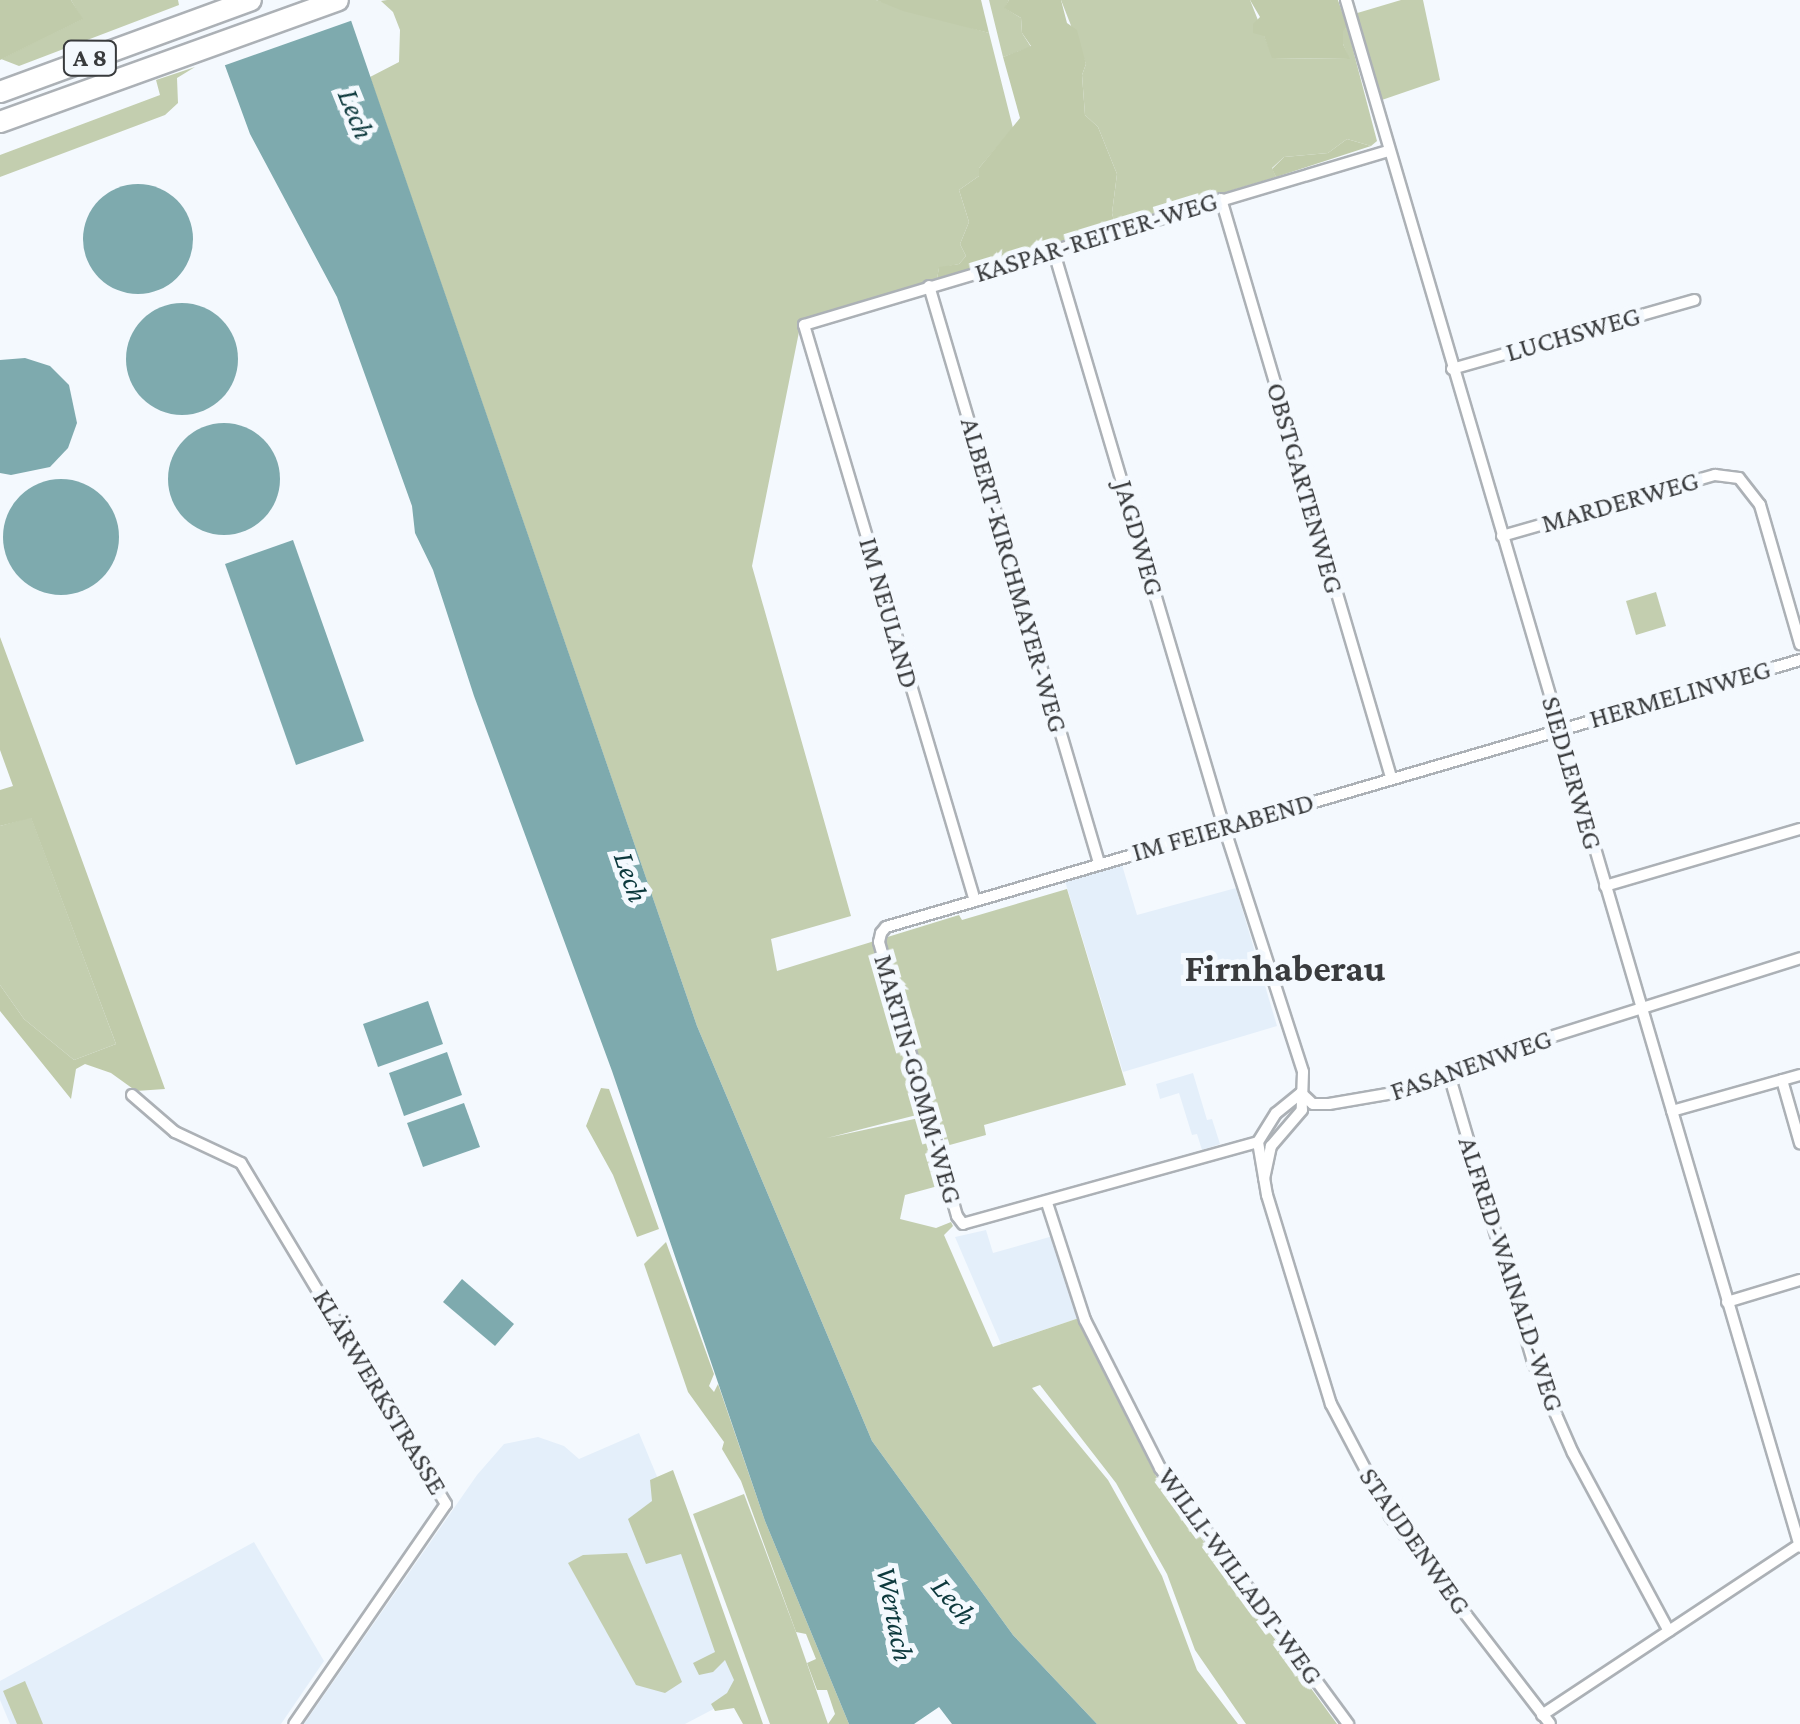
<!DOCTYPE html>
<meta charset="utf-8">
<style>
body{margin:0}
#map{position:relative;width:1800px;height:1724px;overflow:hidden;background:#f4f9fe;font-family:"Crimson Pro",serif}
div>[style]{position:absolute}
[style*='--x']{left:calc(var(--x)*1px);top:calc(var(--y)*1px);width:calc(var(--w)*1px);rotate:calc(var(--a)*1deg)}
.built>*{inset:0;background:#e4effa}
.green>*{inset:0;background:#c3ceaf}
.forest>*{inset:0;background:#c0cbaa}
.water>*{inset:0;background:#7eaaae}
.round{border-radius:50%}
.pier>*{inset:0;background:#f4f9fe}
.roads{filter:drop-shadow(2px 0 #acb1b6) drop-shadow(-2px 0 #acb1b6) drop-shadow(0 2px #acb1b6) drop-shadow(0 -2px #acb1b6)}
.minor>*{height:10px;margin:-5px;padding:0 5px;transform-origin:5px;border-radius:5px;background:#fff}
.motorway>*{height:20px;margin:-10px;padding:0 10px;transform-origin:10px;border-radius:10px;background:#fff}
span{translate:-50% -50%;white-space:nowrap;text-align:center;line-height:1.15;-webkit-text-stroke:10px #f4f9fe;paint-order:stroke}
.shield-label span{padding:2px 8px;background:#f4f9fe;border:2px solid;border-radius:8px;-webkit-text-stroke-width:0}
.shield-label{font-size:25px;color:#393b3d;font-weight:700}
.street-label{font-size:28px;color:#393b3d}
.water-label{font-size:30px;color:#0d393d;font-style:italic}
.district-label{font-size:38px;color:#393b3d;font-weight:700}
</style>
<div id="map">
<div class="built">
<div style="clip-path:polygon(1122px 865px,1137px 915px,1236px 888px,1277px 1026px,1123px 1072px,1065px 881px)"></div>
<div style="clip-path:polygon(1193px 1073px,1207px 1120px,1212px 1119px,1220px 1144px,1202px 1150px,1197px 1134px,1192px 1135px,1179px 1093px,1160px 1099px,1156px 1084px)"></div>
<div style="clip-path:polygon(986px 1230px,993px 1253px,1053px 1236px,1079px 1318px,1001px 1344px,955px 1237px)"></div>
<div style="clip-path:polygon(639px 1433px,746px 1692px,685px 1724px,304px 1724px,477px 1475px,504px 1444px,538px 1437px,564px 1446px,579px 1459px)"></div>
<div style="clip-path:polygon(254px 1542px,324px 1661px,281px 1724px,10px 1724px,0 1700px,0 1681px)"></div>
</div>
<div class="green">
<div style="clip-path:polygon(71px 0,178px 0,179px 5px,19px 66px,1px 59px,82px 19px)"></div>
<div style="clip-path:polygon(387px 0,876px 0,989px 33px,1013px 128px,979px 168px,979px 176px,959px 190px,969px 222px,960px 244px,966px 256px,959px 264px,939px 268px,937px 279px,801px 322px,752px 566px,851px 916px,771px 939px,777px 971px,959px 915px,962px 920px,1067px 889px,1126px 1085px,984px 1125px,986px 1135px,946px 1146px,936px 1110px,827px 1138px,919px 1118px,938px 1186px,905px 1195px,900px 1219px,936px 1228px,951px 1222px,953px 1226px,944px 1235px,993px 1347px,1079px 1318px,1156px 1476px,1337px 1724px,1246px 1724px,1195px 1650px,1167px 1574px,1116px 1483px,1040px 1385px,1032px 1388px,1108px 1480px,1162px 1576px,1197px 1670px,1238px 1724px,1097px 1724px,1013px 1635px,872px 1441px,697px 1026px,370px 77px,399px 62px,400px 30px,393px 12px,381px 1px)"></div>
<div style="clip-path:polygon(989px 0,1009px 0,1005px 8px,1021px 18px,1022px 33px,1031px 47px,1003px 57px)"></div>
<div style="clip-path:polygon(1061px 0,1250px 0,1273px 58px,1349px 59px,1343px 44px,1343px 30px,1347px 27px,1377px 141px,1371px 146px,1347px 139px,1328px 153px,1284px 157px,1272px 168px,1276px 177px,1115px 225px,1112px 213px,1117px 174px,1098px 127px,1085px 115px,1082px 75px,1086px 64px)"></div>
<div style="clip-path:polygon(1401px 0,1423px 0,1440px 80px,1376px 102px,1354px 14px)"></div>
<div style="clip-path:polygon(195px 67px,177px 78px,178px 103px,165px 115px,0 177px,0 155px,160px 95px,156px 80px)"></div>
<div style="clip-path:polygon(1656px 592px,1666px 626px,1636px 635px,1626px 601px)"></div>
<div style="clip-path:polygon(31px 817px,116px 1044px,74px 1060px,24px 1019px,0 985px,0 826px)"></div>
<div style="clip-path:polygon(744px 1494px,796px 1632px,828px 1724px,770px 1724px,693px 1514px)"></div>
<div style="clip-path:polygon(627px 1553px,682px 1682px,665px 1693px,636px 1685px,568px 1563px,583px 1555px)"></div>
<div style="clip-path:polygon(25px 1681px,43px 1724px,17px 1724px,3px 1691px)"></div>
</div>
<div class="forest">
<div style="clip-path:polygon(0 0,71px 0,83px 19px,0 60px)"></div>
<div style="clip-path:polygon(876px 0,981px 0,989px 33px,903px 11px)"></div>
<div style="clip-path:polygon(1009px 0,1061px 0,1067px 23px,1077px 30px,1086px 64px,1082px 75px,1085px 115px,1098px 127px,1117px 174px,1112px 213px,1115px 225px,937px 279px,939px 267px,959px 264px,966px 256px,960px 244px,969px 222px,959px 190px,979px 176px,979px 168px,1020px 118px,1003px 57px,1031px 46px,1022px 33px,1021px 18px,1004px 8px)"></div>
<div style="clip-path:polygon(1250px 0,1338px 0,1347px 27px,1343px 31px,1343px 44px,1350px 59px,1272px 58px,1264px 36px,1253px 33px,1253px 24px,1260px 17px)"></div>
<div style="clip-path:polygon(1347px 139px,1371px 146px,1276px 177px,1272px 169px,1284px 157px,1328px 153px)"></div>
<div style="clip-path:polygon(0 637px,62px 805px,165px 1089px,136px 1091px,111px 1073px,85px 1064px,76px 1069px,71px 1099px,0 1011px,0 985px,24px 1019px,74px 1060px,116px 1044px,31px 818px,0 826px,0 790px,13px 786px,0 750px)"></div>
<div style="clip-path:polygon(601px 1088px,609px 1089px,659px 1229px,637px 1237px,613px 1175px,586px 1126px)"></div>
<div style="clip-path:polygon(666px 1242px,714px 1374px,709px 1386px,714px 1392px,718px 1384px,765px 1521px,849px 1724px,828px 1724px,835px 1714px,827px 1690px,817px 1690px,807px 1663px,816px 1659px,806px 1634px,796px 1632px,741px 1481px,722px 1449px,724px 1442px,688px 1392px,644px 1264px)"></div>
<div style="clip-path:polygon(673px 1470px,689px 1514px,763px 1724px,743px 1724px,734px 1708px,715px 1711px,711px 1704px,727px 1693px,734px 1680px,725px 1660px,713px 1672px,699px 1675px,693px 1663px,715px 1652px,681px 1554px,646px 1564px,628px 1519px,652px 1501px,650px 1480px)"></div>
</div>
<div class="water">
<div style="clip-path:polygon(201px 0,344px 0,697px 1026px,872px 1441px,1013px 1635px,1097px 1724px,952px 1724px,939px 1707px,914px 1724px,849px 1724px,765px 1521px,612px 1071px,474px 696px,433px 570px,415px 533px,412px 506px,337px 297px,250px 134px)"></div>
<div class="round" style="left:83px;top:184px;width:110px;height:110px"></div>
<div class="round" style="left:126px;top:303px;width:112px;height:112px"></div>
<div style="clip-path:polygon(25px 358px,50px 366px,69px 385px,77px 423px,68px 448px,50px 467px,11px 475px,0 473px,0 360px)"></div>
<div class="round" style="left:168px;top:423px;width:112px;height:112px"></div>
<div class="round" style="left:3px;top:479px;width:116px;height:116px"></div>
<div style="clip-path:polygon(293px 540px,364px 741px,296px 765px,225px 564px)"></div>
<div style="clip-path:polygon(428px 1001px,443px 1044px,378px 1067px,363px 1024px)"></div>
<div style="clip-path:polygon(447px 1052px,462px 1095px,404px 1116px,389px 1073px)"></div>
<div style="clip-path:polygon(464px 1103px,480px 1147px,423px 1167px,407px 1123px)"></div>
<div style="clip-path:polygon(462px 1279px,514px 1324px,495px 1346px,443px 1302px)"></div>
</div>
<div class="pier">
<div style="clip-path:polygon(196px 0,349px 0,356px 19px,220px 67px)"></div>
</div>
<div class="roads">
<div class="minor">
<div style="--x:1346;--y:0;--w:1612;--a:73.64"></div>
<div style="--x:1221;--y:199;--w:602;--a:73.61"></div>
<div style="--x:1053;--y:249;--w:603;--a:73.52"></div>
<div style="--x:1224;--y:827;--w:257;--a:72.1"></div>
<div style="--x:1303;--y:1072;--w:38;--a:92"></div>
<div style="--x:1302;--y:1110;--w:48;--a:130.7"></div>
<div style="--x:1271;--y:1146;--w:33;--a:102"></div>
<div style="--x:929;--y:286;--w:602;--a:73.58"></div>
<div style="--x:1452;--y:369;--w:252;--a:-15.9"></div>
<div style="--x:1502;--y:536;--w:222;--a:-16"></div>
<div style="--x:1715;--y:475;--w:24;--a:7"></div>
<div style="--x:1739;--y:478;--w:34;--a:52"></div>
<div style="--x:1760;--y:505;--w:145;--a:73.9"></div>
<div style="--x:1605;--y:886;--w:203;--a:-16.3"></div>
<div style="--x:975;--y:901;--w:601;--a:-106.53"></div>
<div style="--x:804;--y:325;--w:609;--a:-16.59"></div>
<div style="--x:1448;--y:1071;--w:303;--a:73.7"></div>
<div style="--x:1533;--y:1362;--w:99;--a:66.3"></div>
<div style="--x:1573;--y:1453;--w:202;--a:61.7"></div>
<div style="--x:1782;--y:1080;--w:66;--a:74.1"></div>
<div style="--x:1301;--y:1093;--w:32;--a:141"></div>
<div style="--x:1276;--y:1113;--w:34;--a:122"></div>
<div style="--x:1258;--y:1142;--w:54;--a:80.4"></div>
<div style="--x:1267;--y:1195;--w:219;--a:73"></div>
<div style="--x:1331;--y:1404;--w:127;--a:62.2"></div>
<div style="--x:1390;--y:1516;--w:262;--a:52.4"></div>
<div style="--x:1301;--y:1093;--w:16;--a:43"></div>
<div style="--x:1313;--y:1104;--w:16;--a:0"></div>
<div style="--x:1329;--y:1104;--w:71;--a:-9.7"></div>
<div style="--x:1399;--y:1092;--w:81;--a:-22.5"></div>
<div style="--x:1474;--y:1061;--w:342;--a:-17.5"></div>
<div style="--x:132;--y:1095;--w:57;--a:40.7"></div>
<div style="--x:175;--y:1132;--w:73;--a:25.2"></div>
<div style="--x:241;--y:1163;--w:398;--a:59"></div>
<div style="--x:446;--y:1504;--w:267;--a:124.6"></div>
<div style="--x:1672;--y:1111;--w:133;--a:-15.7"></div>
<div style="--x:1258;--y:1142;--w:306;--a:164.5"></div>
<div style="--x:963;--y:1224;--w:10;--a:-127"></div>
<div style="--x:957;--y:1216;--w:285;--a:-105.9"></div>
<div style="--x:879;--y:942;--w:9;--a:-77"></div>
<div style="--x:881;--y:933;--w:8;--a:-50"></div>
<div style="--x:886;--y:927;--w:952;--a:-16.28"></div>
<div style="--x:1047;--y:1203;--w:123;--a:72"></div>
<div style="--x:1085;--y:1320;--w:166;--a:63.1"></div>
<div style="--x:1160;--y:1468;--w:318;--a:53.7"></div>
<div style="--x:1727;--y:1302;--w:76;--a:-16.8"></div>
<div style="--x:1542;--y:1715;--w:310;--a:-33.5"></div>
</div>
<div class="motorway">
<div style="--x:0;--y:92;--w:267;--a:-20.1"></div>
<div style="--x:0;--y:122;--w:359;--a:-19.8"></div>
</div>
</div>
<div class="shield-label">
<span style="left:90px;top:58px">A 8</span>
</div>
<div class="street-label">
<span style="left:1096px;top:237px;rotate:-17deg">KASPAR-REITER-WEG</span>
<span style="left:1573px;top:334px;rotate:-16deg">LUCHSWEG</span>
<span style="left:1305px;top:488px;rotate:74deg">OBSTGARTENWEG</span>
<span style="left:1620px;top:502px;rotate:-16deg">MARDERWEG</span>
<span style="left:1139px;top:538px;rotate:74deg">JAGDWEG</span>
<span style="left:1014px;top:575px;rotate:74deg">ALBERT-KIRCHMAYER-WEG</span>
<span style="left:889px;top:613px;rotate:74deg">IM NEULAND</span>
<span style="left:1680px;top:694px;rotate:-16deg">HERMELINWEG</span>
<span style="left:1572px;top:773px;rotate:74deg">SIEDLERWEG</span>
<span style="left:1223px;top:827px;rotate:-16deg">IM FEIERABEND</span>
<span style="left:1471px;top:1065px;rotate:-19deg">FASANENWEG</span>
<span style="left:918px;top:1079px;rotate:74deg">MARTIN-GOMM-WEG</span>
<span style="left:1511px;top:1274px;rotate:72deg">ALFRED-WAINALD-WEG</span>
<span style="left:380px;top:1392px;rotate:59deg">KLÄRWERKSTRASSE</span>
<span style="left:1415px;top:1541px;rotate:55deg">STAUDENWEG</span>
<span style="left:1240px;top:1576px;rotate:54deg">WILLI-WILLADT-WEG</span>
</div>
<div class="water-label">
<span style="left:356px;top:114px;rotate:68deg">Lech</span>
<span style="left:631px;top:877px;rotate:71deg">Lech</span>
<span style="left:954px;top:1601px;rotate:50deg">Lech</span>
<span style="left:895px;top:1614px;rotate:79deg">Wertach</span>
</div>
<div class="district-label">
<span style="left:1285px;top:969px">Firnhaberau</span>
</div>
</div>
